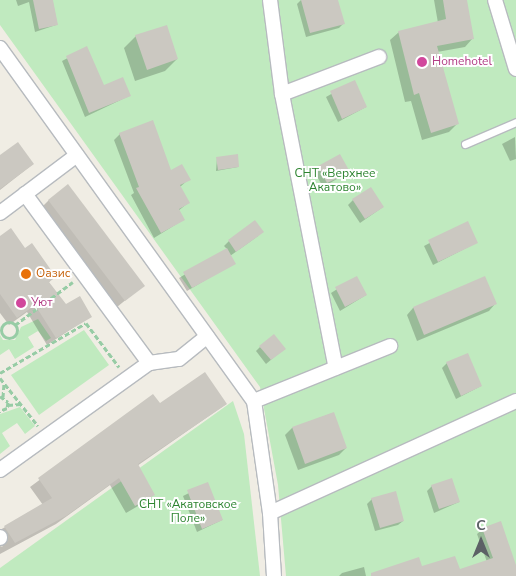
<!DOCTYPE html>
<meta charset="utf-8">
<style>
body{margin:0}
#map{position:relative;width:516px;height:576px;overflow:hidden;background:#f0ede4;font-family:"Nunito Sans",sans-serif}
div>[style]{position:absolute}
[style*='--x']{left:calc(var(--x)*1px);top:calc(var(--y)*1px);width:calc(var(--w)*1px);rotate:calc(var(--a)*1deg)}
.green>*{inset:0;background:#c0eabf}
.shadow>*{inset:0;background:#0003}
.building>*{inset:0;background:#cbc8c1}
.path>*{height:3px;margin-top:-1.5px;transform-origin:0;background:repeating-linear-gradient(90deg,#97cca5 0 5px,transparent 0 7.5px)}
.path>.ring{margin:-1.5px;padding:0;box-sizing:content-box;background:none;border:3px solid #97cca5;border-radius:50%}
.roads{filter:drop-shadow(1px 0 #b7bbbf) drop-shadow(-1px 0 #b7bbbf) drop-shadow(0 1px #b7bbbf) drop-shadow(0 -1px #b7bbbf)}
.service>*{height:7px;margin:-3.5px;padding:0 3.5px;transform-origin:3.5px;border-radius:3.5px;background:#fff}
.minor>*{height:14px;margin:-7px;padding:0 7px;transform-origin:7px;border-radius:7px;background:#fff}
.dots>*{width:14px;height:14px;translate:-50% -50%;box-sizing:border-box;border:2px solid #fff;border-radius:50%}
span{translate:-50% -50%;white-space:nowrap;text-align:center;line-height:1.15;-webkit-text-stroke:4px #fff;paint-order:stroke}
.hotel-label{font-size:12px;color:#b23c85}
.left{translate:0 -50%;text-align:left}
.park-label{font-size:12px;color:#2d8430}
.food-label{font-size:12px;color:#c56008}
.north{position:absolute;left:456px;top:516px;width:50px;height:50px;-webkit-text-stroke:4px #fff;paint-order:stroke;rotate:0deg;font-size:14px;font-weight:700;line-height:20px;text-align:center;color:#5c6166}
.north::after{content:'';display:block;margin:auto;width:18px;height:22px;background:#5c6166;clip-path:polygon(50% 0,100% 100%,50% 72%,0 100%)}
</style>
<div id="map">
<div class="green">
<div style="clip-path:polygon(0 0,516px 0,516px 576px,286px 576px,278px 485px,260px 387px,0 25px)"></div>
<div style="clip-path:polygon(38px 319px,51px 338px,46px 341px,38px 331px,28px 337px,34px 347px,15px 359px,9px 349px,0 355px,0 335px,3px 340px,15px 340px,21px 327px)"></div>
<div style="clip-path:polygon(84px 330px,109px 365px,39px 415px,11px 375px)"></div>
<div style="clip-path:polygon(233px 401px,244px 434px,260px 576px,0 576px,0 568px)"></div>
<div style="clip-path:polygon(20px 407px,35px 426px,25px 434px,17px 423px,2px 433px,10px 446px,0 454px,0 414px)"></div>
</div>
<div class="shadow">
<div style="clip-path:polygon(16px 0,52px 0,56px 25px,35px 32px,29px 2px,18px 6px)"></div>
<div style="clip-path:polygon(301px 0,337px 0,343px 24px,339px 28px,306px 37px,297px 4px)"></div>
<div style="clip-path:polygon(434px 0,466px 0,473px 38px,465px 47px,437px 52px,457px 124px,449px 132px,422px 140px,411px 101px,405px 102px,390px 40px,399px 32px,438px 23px)"></div>
<div style="clip-path:polygon(136px 36px,177px 59px,165px 71px,135px 81px,124px 48px)"></div>
<div style="clip-path:polygon(87px 48px,103px 87px,129px 96px,85px 117px,62px 61px)"></div>
<div style="clip-path:polygon(354px 81px,366px 107px,338px 122px,326px 97px)"></div>
<div style="clip-path:polygon(120px 134px,171px 172px,189px 179px,180px 187px,188px 203px,178px 211px,183px 220px,154px 238px,131px 195px,134px 193px,114px 140px)"></div>
<div style="clip-path:polygon(515px 137px,516px 159px,510px 161px,502px 144px)"></div>
<div style="clip-path:polygon(0 157px,33px 164px,0 190px)"></div>
<div style="clip-path:polygon(217px 158px,238px 167px,216px 171px)"></div>
<div style="clip-path:polygon(319px 167px,349px 172px,323px 187px,314px 171px)"></div>
<div style="clip-path:polygon(49px 200px,143px 286px,117px 307px,42px 207px)"></div>
<div style="clip-path:polygon(353px 200px,383px 207px,360px 223px,348px 205px)"></div>
<div style="clip-path:polygon(255px 222px,258px 236px,230px 256px,234px 263px,187px 291px,179px 278px,227px 249px,224px 246px,229px 241px)"></div>
<div style="clip-path:polygon(467px 223px,476px 243px,433px 265px,424px 246px)"></div>
<div style="clip-path:polygon(0 237px,25px 250px,54px 277px,48px 283px,65px 306px,91px 316px,47px 345px,27px 312px,9px 325px,0 313px)"></div>
<div style="clip-path:polygon(356px 277px,366px 295px,340px 311px,331px 293px)"></div>
<div style="clip-path:polygon(484px 278px,495px 304px,489px 311px,417px 341px,407px 315px,413px 308px)"></div>
<div style="clip-path:polygon(260px 347px,279px 353px,266px 364px,256px 351px)"></div>
<div style="clip-path:polygon(447px 363px,481px 386px,456px 399px,442px 368px)"></div>
<div style="clip-path:polygon(153px 396px,160px 405px,226px 404px,137px 466px,153px 494px,145px 502px,126px 513px,110px 485px,56px 524px,0 554px,0 546px,3px 547px,0 544px,0 530px,43px 505px,30px 487px)"></div>
<div style="clip-path:polygon(333px 413px,346px 448px,339px 455px,298px 470px,285px 435px,292px 428px)"></div>
<div style="clip-path:polygon(207px 484px,222px 520px,197px 532px,183px 496px)"></div>
<div style="clip-path:polygon(432px 486px,459px 502px,434px 513px,427px 491px)"></div>
<div style="clip-path:polygon(372px 499px,403px 521px,398px 525px,375px 531px,367px 504px)"></div>
<div style="clip-path:polygon(483px 529px,516px 569px,516px 576px,388px 576px,421px 568px,459px 570px,487px 562px,477px 534px)"></div>
<div style="clip-path:polygon(364px 567px,366px 576px,339px 576px,342px 573px)"></div>
</div>
<div class="building">
<div style="clip-path:polygon(33px 0,53px 0,58px 25px,39px 29px)"></div>
<div style="clip-path:polygon(301px 0,338px 0,345px 24px,310px 33px)"></div>
<div style="clip-path:polygon(443px 0,467px 0,474px 39px,437px 46px,459px 124px,431px 133px,419px 93px,414px 95px,398px 31px,446px 19px)"></div>
<div style="clip-path:polygon(167px 25px,178px 59px,147px 70px,135px 35px)"></div>
<div style="clip-path:polygon(87px 46px,104px 85px,123px 77px,131px 96px,89px 113px,66px 56px)"></div>
<div style="clip-path:polygon(355px 80px,367px 107px,342px 119px,330px 91px)"></div>
<div style="clip-path:polygon(153px 120px,171px 170px,182px 164px,191px 180px,180px 185px,190px 203px,179px 209px,185px 220px,161px 233px,136px 188px,139px 187px,119px 133px)"></div>
<div style="clip-path:polygon(18px 142px,34px 164px,0 189px,0 155px)"></div>
<div style="clip-path:polygon(238px 154px,239px 167px,218px 170px,216px 157px)"></div>
<div style="clip-path:polygon(340px 154px,350px 172px,327px 183px,318px 166px)"></div>
<div style="clip-path:polygon(68px 184px,145px 286px,125px 301px,48px 200px)"></div>
<div style="clip-path:polygon(371px 187px,384px 207px,365px 219px,352px 199px)"></div>
<div style="clip-path:polygon(255px 220px,264px 232px,236px 252px,228px 240px)"></div>
<div style="clip-path:polygon(468px 221px,478px 243px,438px 262px,428px 240px)"></div>
<div style="clip-path:polygon(11px 228px,25px 248px,32px 243px,56px 277px,49px 282px,66px 304px,80px 296px,92px 317px,56px 338px,35px 305px,17px 318px,0 294px,0 236px)"></div>
<div style="clip-path:polygon(227px 248px,236px 264px,192px 288px,183px 272px)"></div>
<div style="clip-path:polygon(357px 276px,367px 295px,345px 307px,335px 287px)"></div>
<div style="clip-path:polygon(485px 276px,497px 304px,424px 335px,413px 307px)"></div>
<div style="clip-path:polygon(274px 334px,286px 349px,271px 360px,259px 346px)"></div>
<div style="clip-path:polygon(468px 353px,482px 386px,461px 396px,446px 362px)"></div>
<div style="clip-path:polygon(205px 372px,227px 404px,138px 464px,155px 495px,135px 506px,119px 478px,66px 516px,15px 543px,4px 526px,52px 498px,38px 478px,153px 394px,160px 403px)"></div>
<div style="clip-path:polygon(334px 412px,347px 448px,305px 464px,292px 427px)"></div>
<div style="clip-path:polygon(452px 478px,460px 502px,439px 509px,431px 485px)"></div>
<div style="clip-path:polygon(208px 482px,223px 520px,202px 529px,187px 490px)"></div>
<div style="clip-path:polygon(396px 491px,404px 521px,380px 528px,371px 498px)"></div>
<div style="clip-path:polygon(501px 521px,516px 565px,516px 576px,371px 576px,371px 573px,419px 557px,422px 566px,455px 556px,460px 569px,493px 558px,482px 528px)"></div>
</div>
<div class="path">
<div class="ring" style="left:1px;top:322px;width:13px;height:13px"></div>
<div style="--x:15;--y:325;--w:72;--a:-36.6"></div>
<div style="--x:0;--y:373;--w:99;--a:-30.2"></div>
<div style="--x:86;--y:323;--w:55;--a:53.1"></div>
<div style="--x:0;--y:378;--w:61;--a:51.6"></div>
<div style="--x:0;--y:396;--w:10;--a:37"></div>
<div style="--x:8;--y:402;--w:6;--a:99"></div>
<div style="--x:7;--y:408;--w:8;--a:157"></div>
<div style="--x:3;--y:397;--w:14;--a:-86"></div>
<div style="--x:8;--y:405;--w:13;--a:-4"></div>
</div>
<div class="roads">
<div class="service">
<div style="--x:465;--y:144;--w:56;--a:-23.3"></div>
</div>
<div class="minor">
<div style="--x:270;--y:0;--w:95;--a:82.7"></div>
<div style="--x:282;--y:94;--w:279;--a:78.9"></div>
<div style="--x:495;--y:0;--w:72;--a:73.1"></div>
<div style="--x:0;--y:48;--w:435;--a:54.3"></div>
<div style="--x:254;--y:401;--w:113;--a:81.9"></div>
<div style="--x:270;--y:513;--w:63;--a:86.4"></div>
<div style="--x:282;--y:94;--w:104;--a:-20.9"></div>
<div style="--x:25;--y:194;--w:210;--a:53.7"></div>
<div style="--x:149;--y:363;--w:30;--a:-8"></div>
<div style="--x:179;--y:359;--w:36;--a:-39"></div>
<div style="--x:0;--y:213;--w:96;--a:-37"></div>
<div style="--x:254;--y:401;--w:147;--a:-22"></div>
<div style="--x:0;--y:470;--w:183;--a:-35.7"></div>
<div style="--x:270;--y:513;--w:270;--a:-24.5"></div>
<div style="--x:0;--y:537;--w:1;--a:90"></div>
</div>
</div>
<div class="dots">
<div style="left:422px;top:62px;background:#d1479c"></div>
<div style="left:26px;top:274px;background:#e8710a"></div>
<div style="left:21px;top:303px;background:#d1479c"></div>
</div>
<div class="hotel-label">
<span class="left" style="left:432px;top:62px">Homehotel</span>
<span class="left" style="left:31px;top:303px">Уют</span>
</div>
<div class="park-label">
<span style="left:335px;top:181px">СНТ «Верхнее<br>Акатово»</span>
<span style="left:188px;top:512px">СНТ «Акатовское<br>Поле»</span>
</div>
<div class="food-label">
<span class="left" style="left:36px;top:274px">Оазис</span>
</div>
<div class="north">С</div>
</div>
